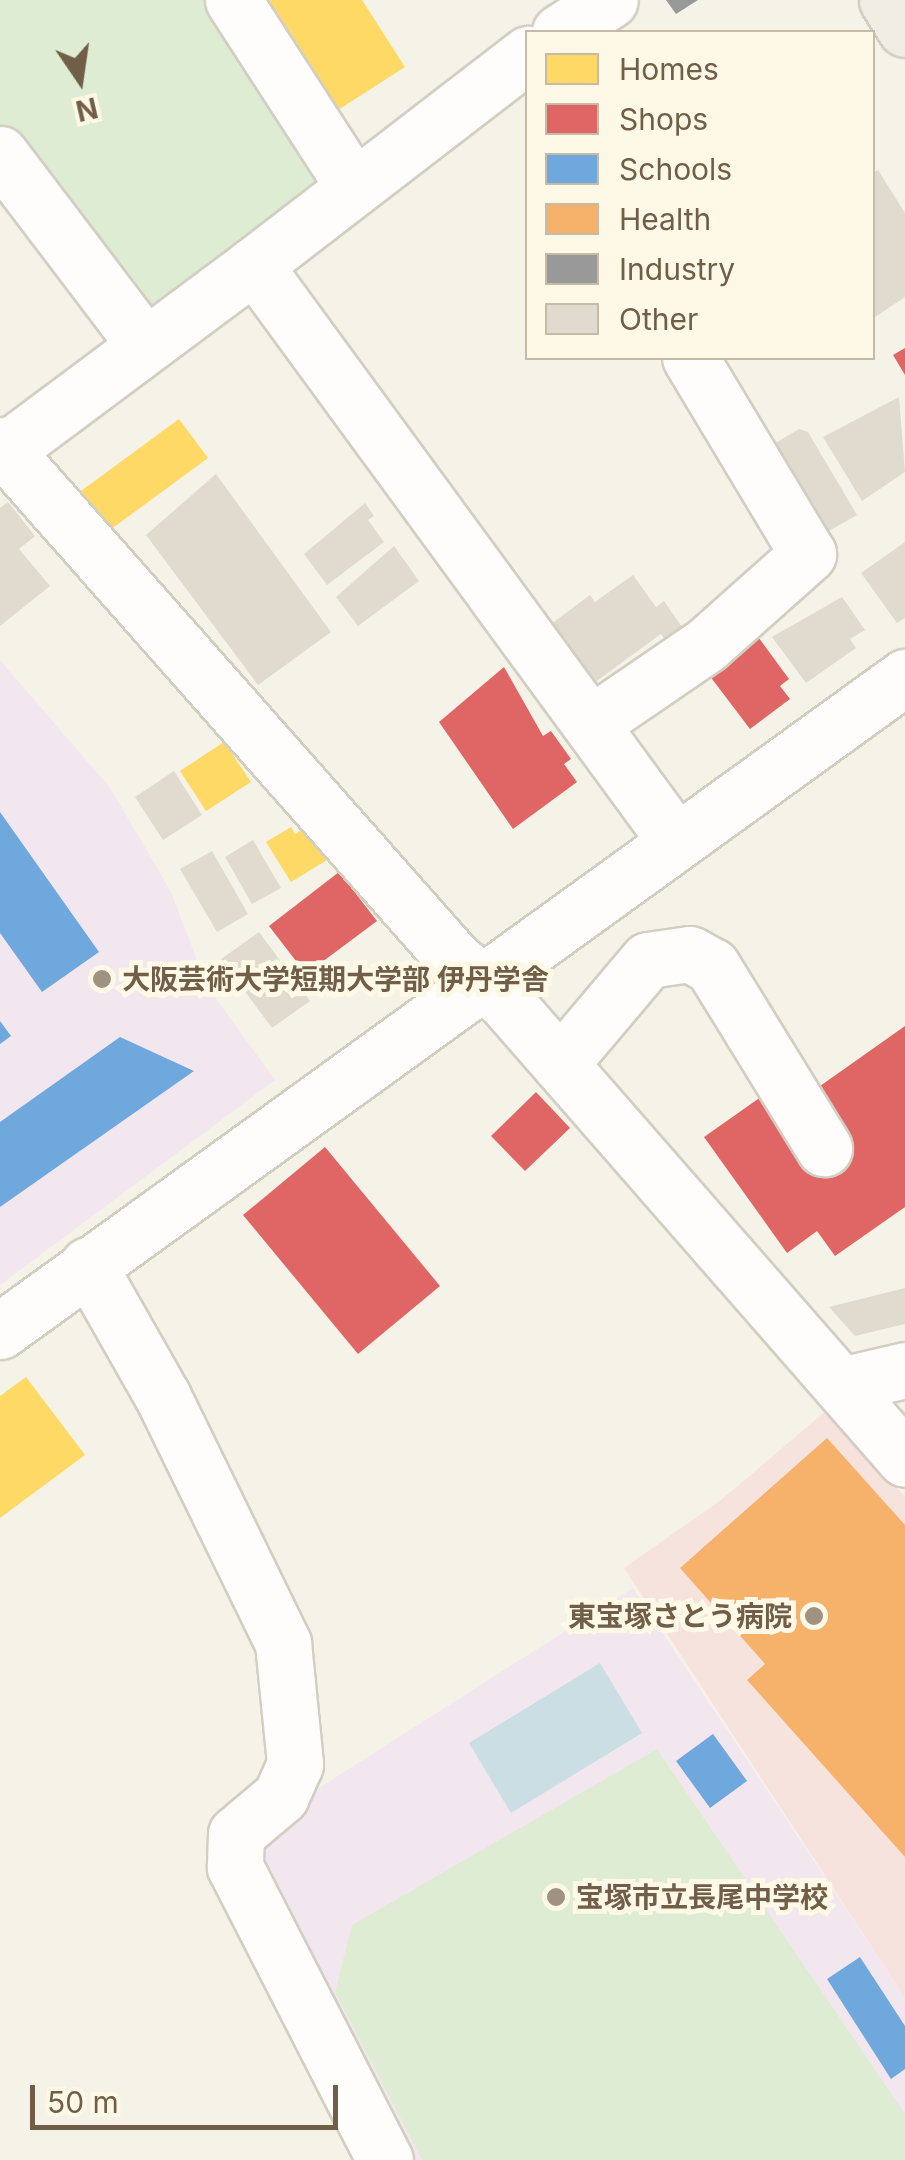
<!DOCTYPE html>
<meta charset="utf-8">
<style>
body{margin:0}
#map{position:relative;width:905px;height:2160px;overflow:hidden;background:#f5f2e7;font-family:Inter,"Noto Sans JP",sans-serif}
div>[style]{position:absolute}
[style*='--x']{left:calc(var(--x)*1px);top:calc(var(--y)*1px);width:calc(var(--w)*1px);rotate:calc(var(--a)*1deg)}
.education>*{inset:0;background:#f3e7ef}
.medical>*{inset:0;background:#f7e3dd}
.green>*{inset:0;background:#ddecd2}
.water>*{inset:0;background:#cadee4}
.homes>*{inset:0;background:#ffd966}
.shops>*{inset:0;background:#e06666}
.schools>*{inset:0;background:#6fa8dc}
.health>*{inset:0;background:#f6b26b}
.industry>*{inset:0;background:#999}
.building>*{inset:0;background:#e1dacf}
.roads{filter:drop-shadow(2px 0 #d3cec2) drop-shadow(-2px 0 #d3cec2) drop-shadow(0 2px #d3cec2) drop-shadow(0 -2px #d3cec2)}
.minor>*{height:55px;margin:-27.5px;padding:0 27.5px;transform-origin:27.5px;border-radius:27.5px;background:#fefdfb}
.major>*{height:55px;margin:-27.5px;padding:0 27.5px;transform-origin:27.5px;border-radius:27.5px;background:#f0eee4}
.dots>*{width:28px;height:28px;translate:-50% -50%;box-sizing:border-box;border:5px solid #fef9e6;border-radius:50%}
span{translate:-50% -50%;white-space:nowrap;text-align:center;line-height:1.15;-webkit-text-stroke:10px #fef9e6;paint-order:stroke}
.poi-label{font-size:28px;color:#705e49;font-weight:700}
.left{translate:0 -50%;text-align:left}
.right{translate:-100% -50%;text-align:right}
.legend{position:absolute;left:525px;top:30px;width:350px;height:330px;box-sizing:border-box;background:#fef9e6;border:2px solid #c5bba7;margin:0;padding:12px 18px;list-style:none;font-size:30px;color:#705e49}
.legend li{display:flex;align-items:center;gap:20px;height:50px}
.legend b{width:50px;border:2px solid #c5bba7}
.north{position:absolute;left:30px;top:30px;width:100px;height:100px;-webkit-text-stroke:8px #fef9e6;paint-order:stroke;rotate:167deg;font-size:28px;font-weight:700;line-height:40px;text-align:center;color:#705e49}
.north::after{content:'';display:block;margin:auto;width:35px;height:45px;background:#705e49;clip-path:polygon(50% 0,100% 100%,50% 72%,0 100%)}
.scale{position:absolute;left:30px;top:2085px;width:308px;height:45px;box-sizing:border-box;border:5px solid #705e49;border-top:0;padding-left:12px;font-size:30px;line-height:35px;white-space:nowrap;color:#705e49;-webkit-text-stroke:8px #fef9e6;paint-order:stroke}
</style>
<div id="map">
<div class="education">
<div style="clip-path:polygon(0 660px,111px 789px,171px 892px,207px 986px,275px 1080px,0 1285px)"></div>
<div style="clip-path:polygon(633px 1588px,905px 1998px,905px 2160px,407px 2160px,254px 1858px,275px 1816px)"></div>
</div>
<div class="medical">
<div style="clip-path:polygon(828px 1409px,905px 1497px,905px 1998px,624px 1568px,721px 1500px)"></div>
</div>
<div class="green">
<div style="clip-path:polygon(0 0,216px 0,328px 172px,322px 189px,155px 306px,137px 306px,0 125px)"></div>
<div style="clip-path:polygon(657px 1749px,905px 2114px,905px 2160px,422px 2160px,335px 1992px,352px 1925px)"></div>
</div>
<div class="water">
<div style="clip-path:polygon(600px 1663px,642px 1733px,511px 1813px,469px 1743px)"></div>
</div>
<div class="homes">
<div style="clip-path:polygon(263px 0,362px 0,405px 67px,335px 112px)"></div>
<div style="clip-path:polygon(179px 419px,208px 458px,110px 530px,81px 491px)"></div>
<div style="clip-path:polygon(224px 742px,251px 782px,206px 811px,180px 771px)"></div>
<div style="clip-path:polygon(291px 827px,295px 834px,306px 827px,327px 860px,291px 882px,266px 842px)"></div>
<div style="clip-path:polygon(26px 1377px,85px 1455px,0 1518px,0 1396px)"></div>
</div>
<div class="shops">
<div style="clip-path:polygon(905px 348px,905px 375px,893px 355px)"></div>
<div style="clip-path:polygon(756px 634px,789px 679px,780px 686px,790px 699px,750px 729px,706px 671px)"></div>
<div style="clip-path:polygon(504px 667px,543px 736px,551px 731px,571px 759px,564px 764px,577px 782px,513px 829px,439px 722px)"></div>
<div style="clip-path:polygon(339px 872px,377px 921px,306px 974px,269px 926px)"></div>
<div style="clip-path:polygon(905px 1026px,905px 1207px,835px 1256px,817px 1231px,787px 1253px,704px 1137px,799px 1070px,813px 1091px)"></div>
<div style="clip-path:polygon(536px 1092px,570px 1128px,525px 1171px,491px 1136px)"></div>
<div style="clip-path:polygon(325px 1147px,440px 1286px,358px 1354px,243px 1215px)"></div>
</div>
<div class="schools">
<div style="clip-path:polygon(0 812px,99px 952px,42px 992px,0 933px)"></div>
<div style="clip-path:polygon(0 1021px,11px 1036px,0 1044px)"></div>
<div style="clip-path:polygon(120px 1037px,194px 1071px,0 1207px,0 1122px)"></div>
<div style="clip-path:polygon(713px 1734px,747px 1781px,710px 1808px,676px 1761px)"></div>
<div style="clip-path:polygon(860px 1957px,905px 2026px,905px 2069px,891px 2079px,827px 1979px)"></div>
</div>
<div class="health">
<div style="clip-path:polygon(827px 1438px,905px 1525px,905px 1857px,747px 1680px,765px 1664px,680px 1568px)"></div>
</div>
<div class="industry">
<div style="clip-path:polygon(666px 0,698px 0,676px 14px)"></div>
</div>
<div class="building">
<div style="clip-path:polygon(878px 170px,905px 213px,905px 297px,875px 317px,872px 173px)"></div>
<div style="clip-path:polygon(899px 397px,905px 472px,862px 501px,823px 437px)"></div>
<div style="clip-path:polygon(799px 429px,808px 432px,857px 515px,827px 532px,774px 444px)"></div>
<div style="clip-path:polygon(216px 474px,331px 632px,258px 685px,146px 535px)"></div>
<div style="clip-path:polygon(8px 502px,35px 536px,19px 549px,50px 586px,0 626px,0 508px)"></div>
<div style="clip-path:polygon(365px 503px,374px 516px,368px 520px,384px 542px,327px 585px,304px 554px)"></div>
<div style="clip-path:polygon(905px 542px,905px 618px,897px 623px,861px 573px)"></div>
<div style="clip-path:polygon(394px 546px,419px 581px,358px 626px,336px 597px)"></div>
<div style="clip-path:polygon(633px 575px,656px 607px,664px 601px,682px 627px,665px 640px,661px 634px,590px 686px,547px 627px,590px 595px,595px 602px)"></div>
<div style="clip-path:polygon(842px 597px,865px 630px,850px 639px,856px 648px,806px 683px,772px 637px)"></div>
<div style="clip-path:polygon(174px 771px,202px 815px,163px 840px,135px 797px)"></div>
<div style="clip-path:polygon(253px 840px,281px 888px,252px 904px,225px 857px)"></div>
<div style="clip-path:polygon(212px 851px,248px 914px,217px 932px,180px 869px)"></div>
<div style="clip-path:polygon(259px 932px,310px 1001px,272px 1028px,221px 959px)"></div>
<div style="clip-path:polygon(905px 1288px,905px 1324px,855px 1336px,829px 1307px)"></div>
</div>
<div class="roads">
<div class="minor">
<div style="--x:233;--y:0;--w:219;--a:57.1"></div>
<div style="--x:560;--y:32;--w:59;--a:-32.6"></div>
<div style="--x:0;--y:154;--w:240;--a:52.8"></div>
<div style="--x:254;--y:265;--w:346;--a:-37.6"></div>
<div style="--x:0;--y:445;--w:687;--a:48.54"></div>
<div style="--x:455;--y:960;--w:63;--a:39.2"></div>
<div style="--x:504;--y:1000;--w:609;--a:48.86"></div>
<div style="--x:6;--y:450;--w:309;--a:-36.7"></div>
<div style="--x:254;--y:265;--w:713;--a:53.79"></div>
<div style="--x:592;--y:723;--w:138;--a:-34.4"></div>
<div style="--x:706;--y:645;--w:137;--a:-41.7"></div>
<div style="--x:808;--y:554;--w:229;--a:-121"></div>
<div style="--x:560;--y:1064;--w:136;--a:-49.8"></div>
<div style="--x:648;--y:960;--w:42;--a:-8.1"></div>
<div style="--x:690;--y:954;--w:25;--a:29"></div>
<div style="--x:712;--y:966;--w:214;--a:58.4"></div>
<div style="--x:88;--y:1265;--w:152;--a:60.4"></div>
<div style="--x:163;--y:1397;--w:274;--a:64"></div>
<div style="--x:283;--y:1643;--w:122;--a:84.3"></div>
<div style="--x:295;--y:1764;--w:35;--a:114"></div>
<div style="--x:281;--y:1796;--w:59;--a:139.8"></div>
<div style="--x:236;--y:1834;--w:33;--a:92"></div>
<div style="--x:235;--y:1867;--w:329;--a:62.9"></div>
<div style="--x:0;--y:1331;--w:1117;--a:-35.85"></div>
<div style="--x:841;--y:1385;--w:66;--a:-13.2"></div>
</div>
<div class="major">
<div style="--x:887;--y:0;--w:34;--a:58"></div>
</div>
</div>
<div class="dots">
<div style="left:102px;top:979px;background:#9f9280"></div>
<div style="left:814px;top:1616px;background:#9f9280"></div>
<div style="left:556px;top:1897px;background:#9f9280"></div>
</div>
<div class="poi-label">
<span class="left" style="left:122px;top:979px">大阪芸術大学短期大学部 伊丹学舎</span>
<span class="right" style="left:792px;top:1616px">東宝塚さとう病院</span>
<span class="left" style="left:576px;top:1897px">宝塚市立長尾中学校</span>
</div>
<ul class="legend">
<li><b style="height:28px;background:#ffd966"></b>Homes</li>
<li><b style="height:28px;background:#e06666"></b>Shops</li>
<li><b style="height:28px;background:#6fa8dc"></b>Schools</li>
<li><b style="height:28px;background:#f6b26b"></b>Health</li>
<li><b style="height:28px;background:#999"></b>Industry</li>
<li><b style="height:28px;background:#e1dacf"></b>Other</li>
</ul>
<div class="north">N</div>
<div class="scale">50 m</div>
</div>
